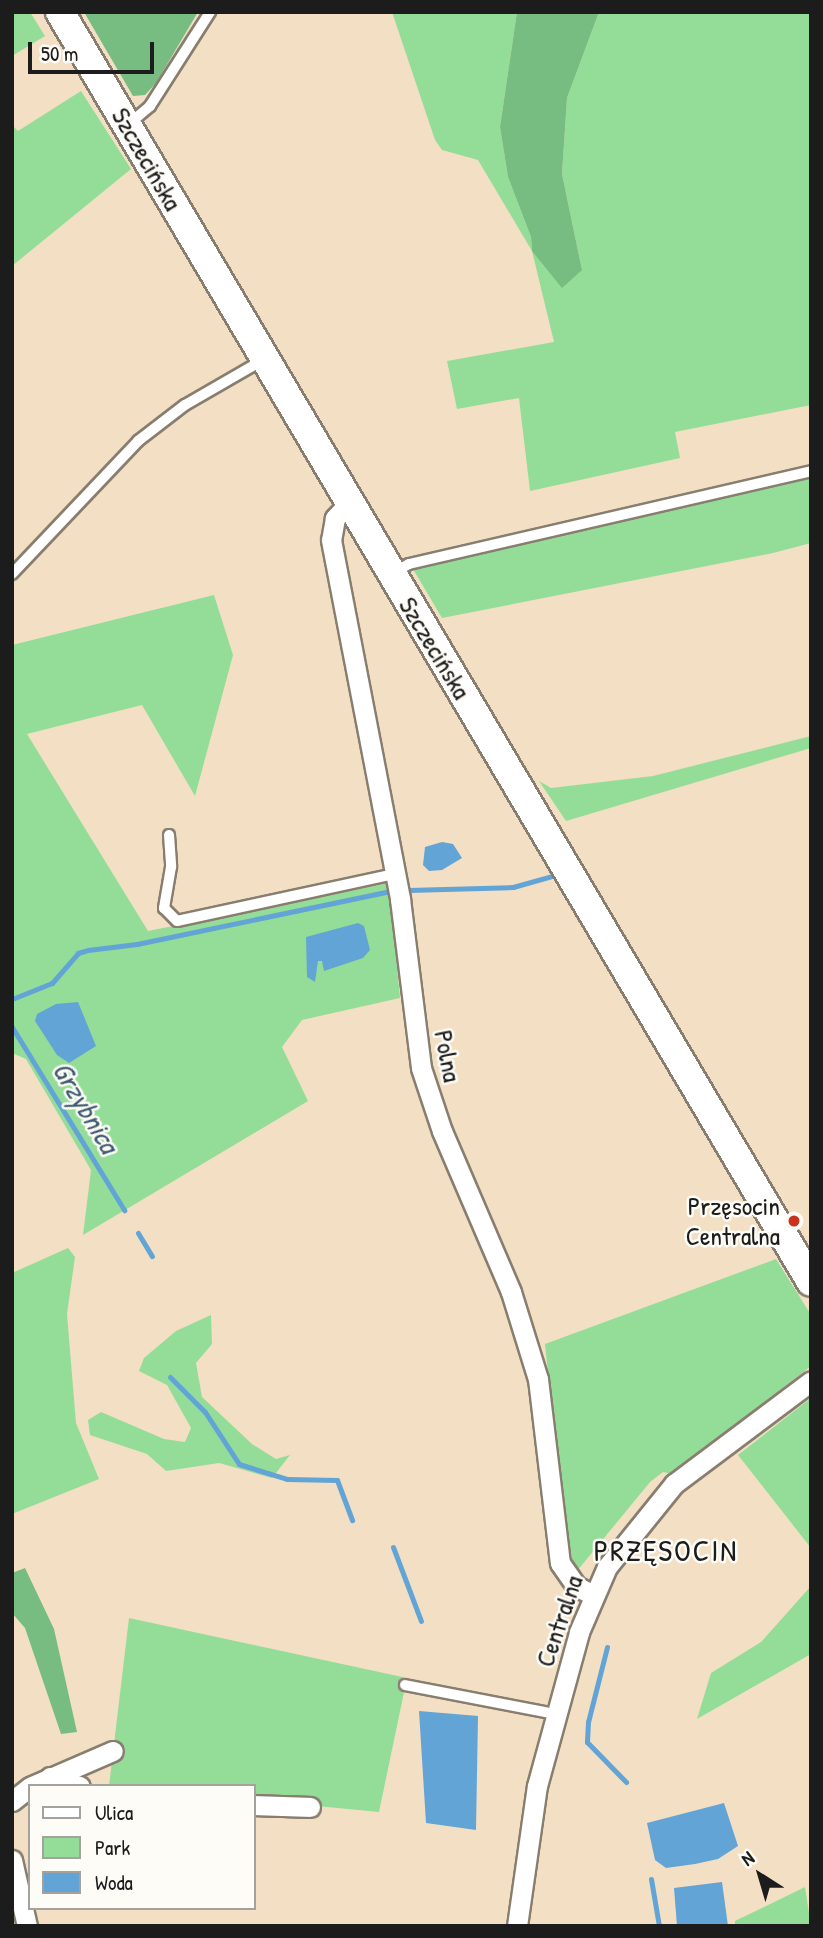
<!DOCTYPE html>
<meta charset="utf-8">
<style>
body{margin:0}
#map{position:relative;width:823px;height:1938px;overflow:hidden;background:#f3dfc3;font-family:"Patrick Hand",sans-serif}
div>[style]{position:absolute}
[style*='--x']{left:calc(var(--x)*1px);top:calc(var(--y)*1px);width:calc(var(--w)*1px);rotate:calc(var(--a)*1deg)}
.green>*{inset:0;background:#94dd98}
.forest>*{inset:0;background:#77bc80}
.water>*{inset:0;background:#62a4d6}
.stream>*{height:5px;margin:-2.5px;padding:0 2.5px;transform-origin:2.5px;border-radius:2.5px;background:#62a4d6}
.roads{filter:drop-shadow(2px 0 #887e70) drop-shadow(-2px 0 #887e70) drop-shadow(0 2px #887e70) drop-shadow(0 -2px #887e70)}
.lane>*{height:10px;margin:-5px;padding:0 5px;transform-origin:5px;border-radius:5px;background:#fff}
.street>*{height:19px;margin:-9.5px;padding:0 9.5px;transform-origin:9.5px;border-radius:9.5px;background:#fff}
.secondary>*{height:28px;margin:-14px;padding:0 14px;transform-origin:14px;border-radius:14px;background:#fff}
.dots>*{width:19px;height:19px;translate:-50% -50%;box-sizing:border-box;border:4px solid #fdfcf7;border-radius:50%}
span{translate:-50% -50%;white-space:nowrap;text-align:center;line-height:1.15;-webkit-text-stroke:5px #fdfcf7;paint-order:stroke}
.street-label{font-size:26px;color:#1c1c1c}
.poi-label{font-size:26px;color:#1c1c1c}
.right{translate:-100% -50%;text-align:right}
.water-label{font-size:28px;color:#3c5970;font-style:italic}
.quarter-label{font-size:30px;color:#1c1c1c;letter-spacing:2px}
.frame{position:absolute;inset:0;border:14px solid #1c1c1c;pointer-events:none}
.legend{position:absolute;left:28px;top:1784px;width:228px;height:126px;box-sizing:border-box;background:#fdfcf7;border:2px solid #a3a29f;margin:0;padding:9px 12px;list-style:none;font-size:21px;color:#1c1c1c}
.legend li{display:flex;align-items:center;gap:14px;height:35px}
.legend b{width:35px;border:2px solid #a3a29f}
.north{position:absolute;left:725px;top:1840px;width:70px;height:70px;-webkit-text-stroke:5px #fdfcf7;paint-order:stroke;rotate:323deg;font-size:19px;font-weight:700;line-height:28px;text-align:center;color:#1c1c1c}
.north::after{content:'';display:block;margin:auto;width:24px;height:32px;background:#1c1c1c;clip-path:polygon(50% 0,100% 100%,50% 72%,0 100%)}
.scale{position:absolute;left:28px;top:42px;width:126px;height:32px;box-sizing:border-box;border:4px solid #1c1c1c;border-top:0;padding-left:9px;font-size:21px;line-height:24px;white-space:nowrap;color:#1c1c1c;-webkit-text-stroke:5px #fdfcf7;paint-order:stroke}
</style>
<div id="map">
<div class="green">
<div style="clip-path:polygon(12px 12px,30px 12px,45px 36px,12px 56px)"></div>
<div style="clip-path:polygon(392px 12px,517px 12px,500px 127px,508px 177px,531px 237px,532px 251px,582px 270px,562px 174px,567px 98px,599px 12px,811px 12px,811px 405px,675px 432px,680px 458px,530px 491px,519px 398px,457px 409px,447px 361px,554px 342px,532px 251px,478px 160px,442px 150px,435px 140px)"></div>
<div style="clip-path:polygon(81px 91px,131px 169px,12px 266px,12px 125px,18px 131px)"></div>
<div style="clip-path:polygon(811px 476px,811px 543px,773px 553px,442px 618px,413px 569px)"></div>
<div style="clip-path:polygon(214px 595px,233px 655px,195px 796px,142px 705px,27px 734px,148px 931px,389px 883px,400px 998px,302px 1020px,282px 1047px,308px 1101px,83px 1235px,91px 1170px,26px 1059px,12px 1053px,12px 645px)"></div>
<div style="clip-path:polygon(811px 736px,811px 748px,566px 821px,539px 781px,551px 788px,653px 776px)"></div>
<div style="clip-path:polygon(68px 1248px,75px 1257px,67px 1314px,76px 1423px,99px 1479px,12px 1514px,12px 1273px)"></div>
<div style="clip-path:polygon(776px 1259px,811px 1315px,811px 1366px,672px 1474px,663px 1472px,650px 1482px,577px 1571px,566px 1542px,545px 1344px)"></div>
<div style="clip-path:polygon(211px 1315px,212px 1344px,196px 1363px,202px 1397px,252px 1444px,276px 1459px,290px 1455px,272px 1478px,219px 1463px,166px 1471px,147px 1454px,90px 1435px,88px 1420px,101px 1412px,164px 1439px,185px 1442px,191px 1428px,167px 1385px,139px 1371px,144px 1358px,176px 1331px)"></div>
<div style="clip-path:polygon(811px 1398px,811px 1548px,738px 1455px)"></div>
<div style="clip-path:polygon(811px 1586px,811px 1654px,697px 1719px,711px 1673px,761px 1642px)"></div>
<div style="clip-path:polygon(129px 1618px,407px 1678px,379px 1812px,254px 1800px,254px 1786px,109px 1786px)"></div>
<div style="clip-path:polygon(805px 1887px,811px 1926px,735px 1926px,735px 1921px)"></div>
</div>
<div class="forest">
<div style="clip-path:polygon(84px 12px,198px 12px,156px 83px,145px 95px,133px 96px)"></div>
<div style="clip-path:polygon(517px 12px,599px 12px,567px 98px,562px 174px,582px 270px,562px 288px,532px 251px,531px 237px,508px 177px,500px 127px)"></div>
<div style="clip-path:polygon(25px 1568px,54px 1629px,77px 1732px,61px 1734px,25px 1628px,12px 1613px,12px 1573px)"></div>
</div>
<div class="water">
<div style="clip-path:polygon(442px 842px,453px 844px,462px 858px,442px 870px,429px 871px,423px 865px,425px 847px)"></div>
<div style="clip-path:polygon(358px 923px,364px 926px,370px 950px,363px 958px,324px 971px,322px 961px,318px 961px,315px 982px,307px 977px,306px 937px)"></div>
<div style="clip-path:polygon(78px 1002px,96px 1046px,69px 1063px,57px 1055px,35px 1021px,37px 1014px,56px 1004px)"></div>
<div style="clip-path:polygon(419px 1711px,478px 1716px,476px 1830px,426px 1823px)"></div>
<div style="clip-path:polygon(724px 1803px,738px 1846px,718px 1859px,695px 1864px,666px 1868px,655px 1860px,647px 1823px)"></div>
<div style="clip-path:polygon(722px 1882px,728px 1926px,677px 1926px,674px 1888px)"></div>
</div>
<div class="stream">
<div style="--x:408;--y:890;--w:105;--a:-1.6"></div>
<div style="--x:513;--y:887;--w:41;--a:-15.8"></div>
<div style="--x:12;--y:999;--w:43;--a:-21.8"></div>
<div style="--x:52;--y:983;--w:40;--a:-49"></div>
<div style="--x:78;--y:953;--w:10;--a:-17"></div>
<div style="--x:88;--y:950;--w:49;--a:-7"></div>
<div style="--x:137;--y:944;--w:259;--a:-11.8"></div>
<div style="--x:12;--y:1027;--w:215;--a:58.5"></div>
<div style="--x:138;--y:1233;--w:27;--a:59"></div>
<div style="--x:170;--y:1377;--w:49;--a:45"></div>
<div style="--x:205;--y:1412;--w:62;--a:56.8"></div>
<div style="--x:239;--y:1464;--w:50;--a:17.4"></div>
<div style="--x:287;--y:1479;--w:50;--a:1.1"></div>
<div style="--x:337;--y:1480;--w:43;--a:69.4"></div>
<div style="--x:393;--y:1547;--w:79;--a:69.3"></div>
<div style="--x:607;--y:1647;--w:77;--a:104.2"></div>
<div style="--x:588;--y:1722;--w:20;--a:93"></div>
<div style="--x:587;--y:1742;--w:56;--a:45.7"></div>
<div style="--x:651;--y:1879;--w:48;--a:80.3"></div>
</div>
<div class="roads">
<div class="lane">
<div style="--x:130;--y:123;--w:26;--a:-40"></div>
<div style="--x:150;--y:106;--w:112;--a:-57.4"></div>
<div style="--x:395;--y:572;--w:16;--a:-30"></div>
<div style="--x:409;--y:564;--w:413;--a:-13"></div>
<div style="--x:12;--y:574;--w:183;--a:-46.5"></div>
<div style="--x:138;--y:441;--w:59;--a:-37.5"></div>
<div style="--x:185;--y:405;--w:90;--a:-30"></div>
<div style="--x:169;--y:835;--w:32;--a:86"></div>
<div style="--x:171;--y:867;--w:42;--a:99.7"></div>
<div style="--x:164;--y:908;--w:18;--a:45"></div>
<div style="--x:177;--y:921;--w:223;--a:-12.2"></div>
<div style="--x:405;--y:1685;--w:154;--a:10.9"></div>
</div>
<div class="street">
<div style="--x:349;--y:503;--w:21;--a:133"></div>
<div style="--x:335;--y:518;--w:22;--a:100"></div>
<div style="--x:331;--y:540;--w:366;--a:79.1"></div>
<div style="--x:400;--y:899;--w:170;--a:82.9"></div>
<div style="--x:421;--y:1068;--w:66;--a:71.6"></div>
<div style="--x:442;--y:1131;--w:175;--a:66.8"></div>
<div style="--x:511;--y:1292;--w:91;--a:72.8"></div>
<div style="--x:538;--y:1379;--w:185;--a:83.2"></div>
<div style="--x:560;--y:1563;--w:28;--a:55"></div>
<div style="--x:576;--y:1586;--w:19;--a:28"></div>
<div style="--x:50;--y:1777;--w:31;--a:17"></div>
<div style="--x:32;--y:1786;--w:88;--a:-23.4"></div>
<div style="--x:12;--y:1801;--w:23;--a:-38"></div>
<div style="--x:254;--y:1805;--w:56;--a:2"></div>
<div style="--x:12;--y:1860;--w:68;--a:77.2"></div>
<div style="--x:517;--y:1926;--w:141;--a:-81.9"></div>
<div style="--x:537;--y:1786;--w:160;--a:-74.7"></div>
<div style="--x:579;--y:1632;--w:71;--a:-66.7"></div>
<div style="--x:607;--y:1567;--w:107;--a:-51.1"></div>
<div style="--x:674;--y:1484;--w:171;--a:-36.9"></div>
</div>
<div class="secondary">
<div style="--x:60;--y:12;--w:1475;--a:59.4"></div>
</div>
</div>
<div class="dots">
<div style="left:794px;top:1221px;background:#c8321e"></div>
</div>
<div class="street-label">
<span style="left:147px;top:159px;rotate:60deg">Szczecińska</span>
<span style="left:435px;top:648px;rotate:59deg">Szczecińska</span>
<span style="left:448px;top:1056px;rotate:79deg">Polna</span>
<span style="left:559px;top:1621px;rotate:-71deg">Centralna</span>
</div>
<div class="poi-label">
<span class="right" style="left:780px;top:1221px">Przęsocin<br>Centralna</span>
</div>
<div class="water-label">
<span style="left:86px;top:1107px;rotate:59deg">Grzybnica</span>
</div>
<div class="quarter-label">
<span style="left:666px;top:1550px">PRZĘSOCIN</span>
</div>
<div class="frame"></div>
<ul class="legend">
<li><b style="height:9px;background:#fff"></b>Ulica</li>
<li><b style="height:19px;background:#94dd98"></b>Park</li>
<li><b style="height:19px;background:#62a4d6"></b>Woda</li>
</ul>
<div class="north">N</div>
<div class="scale">50 m</div>
</div>
